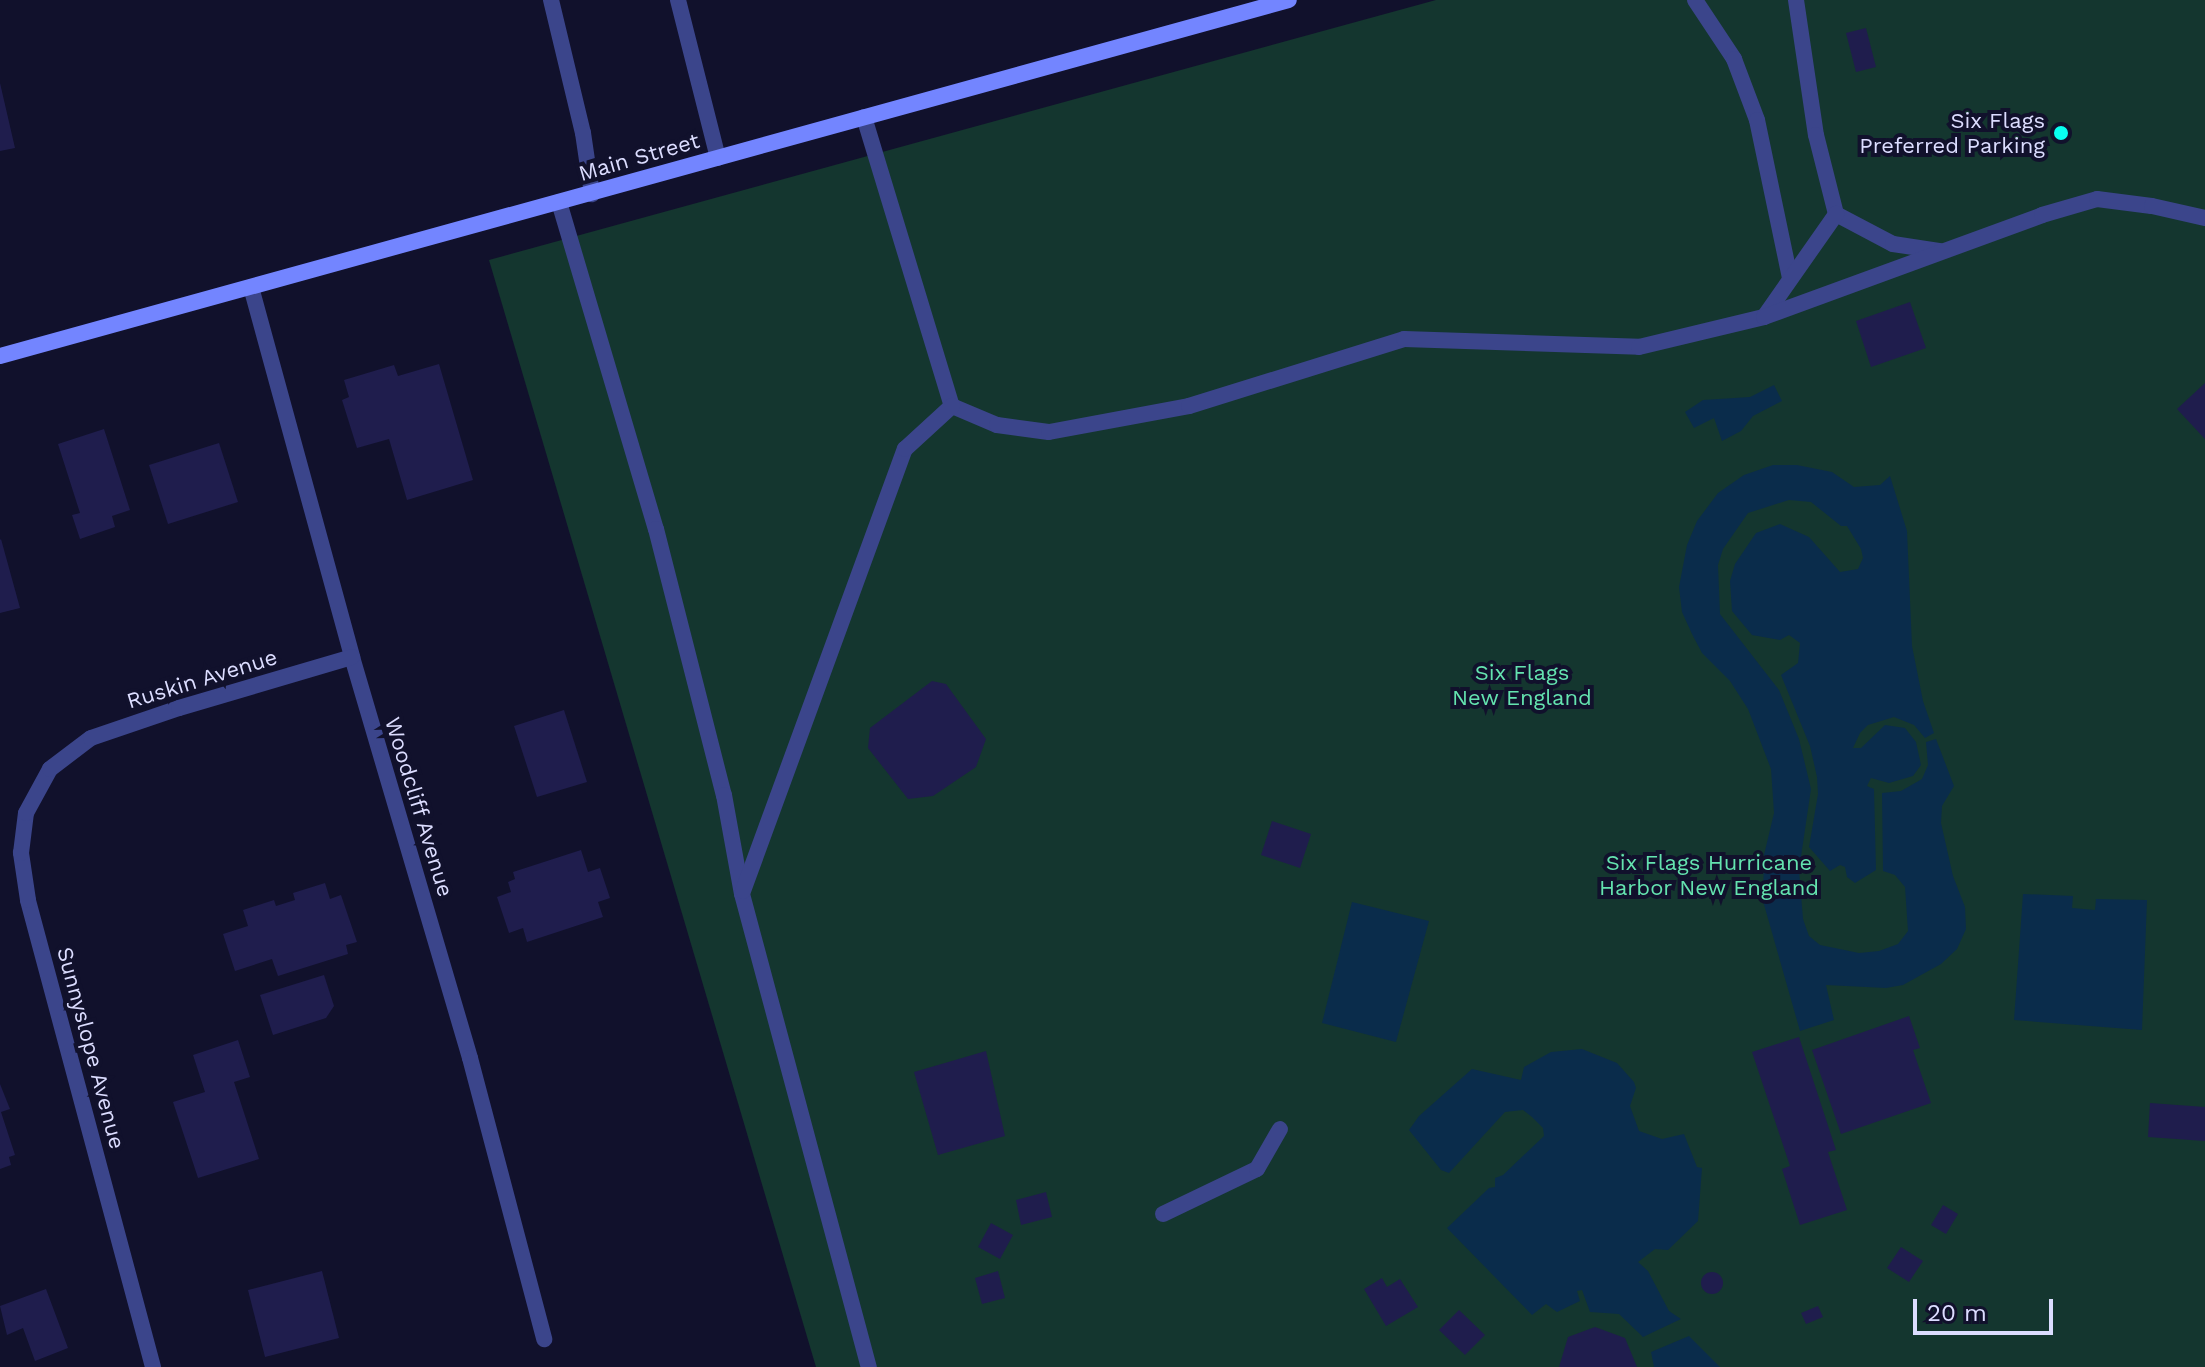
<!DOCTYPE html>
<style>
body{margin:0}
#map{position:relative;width:2205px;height:1367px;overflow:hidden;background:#11112c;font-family:"Work Sans",sans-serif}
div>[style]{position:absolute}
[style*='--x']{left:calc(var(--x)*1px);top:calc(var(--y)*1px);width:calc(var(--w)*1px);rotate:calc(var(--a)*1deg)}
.green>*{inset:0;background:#14362f}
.water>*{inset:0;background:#0a2c4b}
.building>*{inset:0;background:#1f1d4d}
.round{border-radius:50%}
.service>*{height:16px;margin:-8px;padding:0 8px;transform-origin:8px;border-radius:8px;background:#3b458b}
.minor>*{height:16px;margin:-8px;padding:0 8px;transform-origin:8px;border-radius:8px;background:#3b458b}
.secondary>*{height:16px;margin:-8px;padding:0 8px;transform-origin:8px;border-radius:8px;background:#7385ff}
.dots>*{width:22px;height:22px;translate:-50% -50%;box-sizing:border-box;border:4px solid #11112c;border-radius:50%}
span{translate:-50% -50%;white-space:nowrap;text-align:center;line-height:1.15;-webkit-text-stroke:8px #11112c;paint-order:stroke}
.poi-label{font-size:22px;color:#dcddff}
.right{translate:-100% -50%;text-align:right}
.street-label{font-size:22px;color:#dcddff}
.park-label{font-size:22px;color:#64e3af}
.scale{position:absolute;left:1913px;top:1299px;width:140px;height:36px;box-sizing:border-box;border:4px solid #dcddff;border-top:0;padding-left:10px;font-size:24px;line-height:28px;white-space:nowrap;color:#dcddff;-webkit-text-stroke:6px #11112c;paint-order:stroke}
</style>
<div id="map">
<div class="green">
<div style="clip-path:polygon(1436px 0,2205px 0,2205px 1367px,816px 1367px,489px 260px)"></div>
</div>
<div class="water">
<div style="clip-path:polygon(1774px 385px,1782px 401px,1753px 416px,1741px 431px,1722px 441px,1714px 418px,1694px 428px,1685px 412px,1703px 400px,1750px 397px)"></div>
<div style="clip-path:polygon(1773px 465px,1797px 465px,1832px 472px,1854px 487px,1880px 485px,1890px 476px,1907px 531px,1912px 646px,1923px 701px,1934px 733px,1925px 738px,1914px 725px,1894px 717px,1868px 725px,1860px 733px,1853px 748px,1861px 748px,1885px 725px,1905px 728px,1916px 742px,1921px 765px,1913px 776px,1889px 783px,1871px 778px,1867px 786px,1874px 789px,1876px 870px,1855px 883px,1847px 877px,1845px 867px,1840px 865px,1830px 871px,1809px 847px,1818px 794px,1817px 777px,1810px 746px,1781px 675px,1798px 663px,1800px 643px,1789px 635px,1780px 640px,1752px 635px,1732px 611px,1730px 581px,1735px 564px,1756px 533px,1780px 524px,1809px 537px,1840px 572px,1858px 569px,1863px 558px,1861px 549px,1847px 526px,1841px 526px,1811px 502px,1789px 500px,1748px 513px,1723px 549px,1718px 565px,1720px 614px,1779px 690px,1799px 739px,1811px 789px,1799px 870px,1803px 919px,1809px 936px,1820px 945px,1859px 953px,1879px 951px,1898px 944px,1908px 931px,1905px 887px,1895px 875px,1883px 871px,1882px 793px,1901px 791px,1922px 779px,1928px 765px,1926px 742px,1936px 739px,1954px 786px,1942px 806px,1941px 823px,1953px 876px,1965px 907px,1966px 929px,1957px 949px,1941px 964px,1903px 985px,1886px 988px,1826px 985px,1834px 1020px,1800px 1031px,1763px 901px,1764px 855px,1774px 813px,1771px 769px,1748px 709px,1730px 681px,1702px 653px,1692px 634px,1682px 612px,1679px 587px,1687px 545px,1697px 521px,1718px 493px,1744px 475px)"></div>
<div style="clip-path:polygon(2023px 894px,2073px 896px,2072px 908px,2095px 910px,2096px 899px,2147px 900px,2142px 1030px,2014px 1020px)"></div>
<div style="clip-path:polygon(1352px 902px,1429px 921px,1396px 1042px,1322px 1023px)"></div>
<div style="clip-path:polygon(1582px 1049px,1617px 1063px,1634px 1082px,1636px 1088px,1630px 1106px,1639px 1131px,1662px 1139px,1684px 1134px,1697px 1167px,1702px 1168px,1698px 1221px,1668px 1250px,1655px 1249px,1638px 1262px,1648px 1271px,1669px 1311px,1681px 1319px,1643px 1337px,1619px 1314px,1590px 1312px,1582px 1290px,1577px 1291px,1580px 1301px,1557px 1312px,1546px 1304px,1532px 1315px,1447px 1228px,1489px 1188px,1495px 1187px,1495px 1178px,1503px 1175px,1544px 1136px,1543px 1128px,1532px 1117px,1523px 1110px,1505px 1112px,1449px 1173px,1441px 1170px,1409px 1130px,1419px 1116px,1472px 1069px,1521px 1080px,1524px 1067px,1551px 1052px)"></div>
<div style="clip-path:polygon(1689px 1336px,1720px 1367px,1654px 1367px,1651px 1352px)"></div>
</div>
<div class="building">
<div style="clip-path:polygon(1866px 28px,1876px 67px,1856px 72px,1846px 33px)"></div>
<div style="clip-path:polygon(0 83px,15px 148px,0 151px)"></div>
<div style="clip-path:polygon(1910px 302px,1926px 348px,1871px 367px,1856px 321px)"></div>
<div style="clip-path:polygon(439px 364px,473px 480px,407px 500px,389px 439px,357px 448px,342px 400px,349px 397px,344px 380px,394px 365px,398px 376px)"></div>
<div style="clip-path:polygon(2205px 383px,2205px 439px,2177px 409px)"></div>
<div style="clip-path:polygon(104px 429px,130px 510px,112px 516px,115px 527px,80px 539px,72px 515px,80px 513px,58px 444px)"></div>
<div style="clip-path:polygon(219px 443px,238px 502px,168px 524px,149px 465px)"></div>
<div style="clip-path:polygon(1px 539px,20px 608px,0 613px,0 540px)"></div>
<div style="clip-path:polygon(932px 681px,946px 684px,986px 739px,976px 767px,933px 796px,908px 799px,868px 748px,870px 728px)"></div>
<div style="clip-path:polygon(564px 710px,587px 782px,537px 797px,514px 726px)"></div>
<div style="clip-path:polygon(1272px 821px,1311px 834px,1300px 868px,1261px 855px)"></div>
<div style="clip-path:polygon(581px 850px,588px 872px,600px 868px,610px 898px,598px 902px,603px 917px,527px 942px,523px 928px,509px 933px,497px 897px,511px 892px,508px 882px,515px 879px,513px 872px)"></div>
<div style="clip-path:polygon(325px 883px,330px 899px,341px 895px,357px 942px,346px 945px,348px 954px,278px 976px,272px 959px,235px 971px,223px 934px,248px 926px,243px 910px,274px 900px,276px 906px,295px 900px,293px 893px)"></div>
<div style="clip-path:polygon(324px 975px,334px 1006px,326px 1018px,273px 1035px,260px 995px)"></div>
<div style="clip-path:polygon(1909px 1016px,1920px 1048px,1913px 1050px,1931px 1103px,1841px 1134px,1812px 1050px)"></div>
<div style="clip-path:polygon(1799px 1037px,1836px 1150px,1828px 1152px,1847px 1210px,1800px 1225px,1782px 1169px,1790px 1166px,1752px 1052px)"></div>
<div style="clip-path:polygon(238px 1040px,250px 1077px,234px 1082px,259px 1159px,198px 1178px,173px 1102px,205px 1092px,193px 1055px)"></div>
<div style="clip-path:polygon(986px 1051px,1005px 1136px,938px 1155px,914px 1072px)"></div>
<div style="clip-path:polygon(0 1084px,10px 1109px,1px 1112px,15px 1155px,9px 1157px,11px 1165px,0 1169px)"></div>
<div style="clip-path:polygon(2150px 1103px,2205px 1107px,2205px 1141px,2148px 1137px)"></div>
<div style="clip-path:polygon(1046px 1192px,1052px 1217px,1021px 1225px,1016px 1200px)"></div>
<div style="clip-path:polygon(1943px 1205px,1958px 1214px,1946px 1234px,1931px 1225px)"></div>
<div style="clip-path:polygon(991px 1223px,1013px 1235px,1000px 1259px,978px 1247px)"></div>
<div style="clip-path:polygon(1901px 1247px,1923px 1261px,1909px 1282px,1887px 1268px)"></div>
<div style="clip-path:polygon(322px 1271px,339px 1338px,265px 1357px,248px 1290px)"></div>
<div style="clip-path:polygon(998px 1271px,1005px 1298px,982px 1304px,975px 1278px)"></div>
<div class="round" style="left:1701px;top:1272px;width:22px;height:22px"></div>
<div style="clip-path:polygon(1382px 1278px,1387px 1287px,1400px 1279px,1418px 1307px,1386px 1326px,1364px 1289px)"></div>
<div style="clip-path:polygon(46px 1289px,68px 1348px,35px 1361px,23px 1328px,7px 1335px,0 1306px)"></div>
<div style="clip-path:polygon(1818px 1306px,1823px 1317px,1806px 1324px,1801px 1313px)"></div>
<div style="clip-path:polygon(1459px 1310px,1485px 1335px,1465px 1355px,1439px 1330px)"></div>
<div style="clip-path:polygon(1595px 1327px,1625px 1338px,1637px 1367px,1559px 1367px,1568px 1337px)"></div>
</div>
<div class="service">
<div style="--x:551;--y:0;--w:137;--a:76.5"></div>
<div style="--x:583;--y:133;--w:62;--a:81.6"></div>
<div style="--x:678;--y:0;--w:163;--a:75.8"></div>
<div style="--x:1695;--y:0;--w:71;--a:56.5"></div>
<div style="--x:1734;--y:59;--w:65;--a:69.3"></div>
<div style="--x:1757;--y:120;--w:161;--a:78.2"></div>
<div style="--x:1796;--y:0;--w:136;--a:81.6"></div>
<div style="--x:1816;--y:135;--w:81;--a:75.8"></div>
<div style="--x:1836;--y:214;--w:64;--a:27.8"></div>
<div style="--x:1893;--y:244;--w:48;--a:8.5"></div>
<div style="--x:864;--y:117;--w:302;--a:73.1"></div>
<div style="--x:952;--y:406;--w:49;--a:22.9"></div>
<div style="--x:997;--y:425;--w:52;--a:7.7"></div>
<div style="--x:1049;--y:432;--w:142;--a:-10.5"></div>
<div style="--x:1189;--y:406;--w:225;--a:-17.3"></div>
<div style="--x:1404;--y:339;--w:235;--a:1.9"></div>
<div style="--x:1639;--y:347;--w:129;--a:-13.5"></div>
<div style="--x:1764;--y:317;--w:126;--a:-55"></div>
<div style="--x:559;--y:202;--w:341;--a:73.5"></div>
<div style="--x:656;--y:529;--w:275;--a:75.7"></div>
<div style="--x:724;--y:795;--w:101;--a:79.7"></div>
<div style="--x:742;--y:894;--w:490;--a:75"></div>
<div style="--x:1764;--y:317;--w:296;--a:-20.1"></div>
<div style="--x:2042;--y:215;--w:57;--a:-16.2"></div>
<div style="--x:2097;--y:199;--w:55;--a:7.3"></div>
<div style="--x:2152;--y:206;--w:54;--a:12.8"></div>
<div style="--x:743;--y:891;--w:471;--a:-69.9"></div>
<div style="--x:905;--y:449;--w:64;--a:-42.5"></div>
<div style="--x:1163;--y:1214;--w:104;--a:-25.6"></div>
<div style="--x:1257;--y:1169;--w:46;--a:-60.1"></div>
</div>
<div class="minor">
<div style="--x:251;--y:287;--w:384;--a:74.7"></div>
<div style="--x:352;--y:657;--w:418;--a:73.6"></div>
<div style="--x:470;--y:1058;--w:291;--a:75.2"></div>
<div style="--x:153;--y:1367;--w:483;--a:-105"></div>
<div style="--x:28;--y:900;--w:48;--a:-98.5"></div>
<div style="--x:21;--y:853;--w:40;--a:-82.9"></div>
<div style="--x:26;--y:813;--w:50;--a:-61.4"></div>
<div style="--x:50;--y:769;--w:51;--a:-37.1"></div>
<div style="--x:91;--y:738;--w:93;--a:-18.8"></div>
<div style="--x:179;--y:708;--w:180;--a:-16.4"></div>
</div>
<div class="secondary">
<div style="--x:0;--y:356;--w:1337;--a:-15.44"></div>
</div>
<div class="dots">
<div style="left:2061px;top:133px;background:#08fff1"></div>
</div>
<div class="poi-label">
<span class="right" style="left:2045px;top:133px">Six Flags<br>Preferred Parking</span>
</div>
<div class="street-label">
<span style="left:639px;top:157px;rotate:-16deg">Main Street</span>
<span style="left:202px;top:679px;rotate:-17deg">Ruskin Avenue</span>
<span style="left:419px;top:807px;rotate:73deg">Woodcliff Avenue</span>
<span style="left:91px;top:1048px;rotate:75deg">Sunnyslope Avenue</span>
</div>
<div class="park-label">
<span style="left:1522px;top:685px">Six Flags<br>New England</span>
<span style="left:1709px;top:875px">Six Flags Hurricane<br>Harbor New England</span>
</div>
<div class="scale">20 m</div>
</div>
